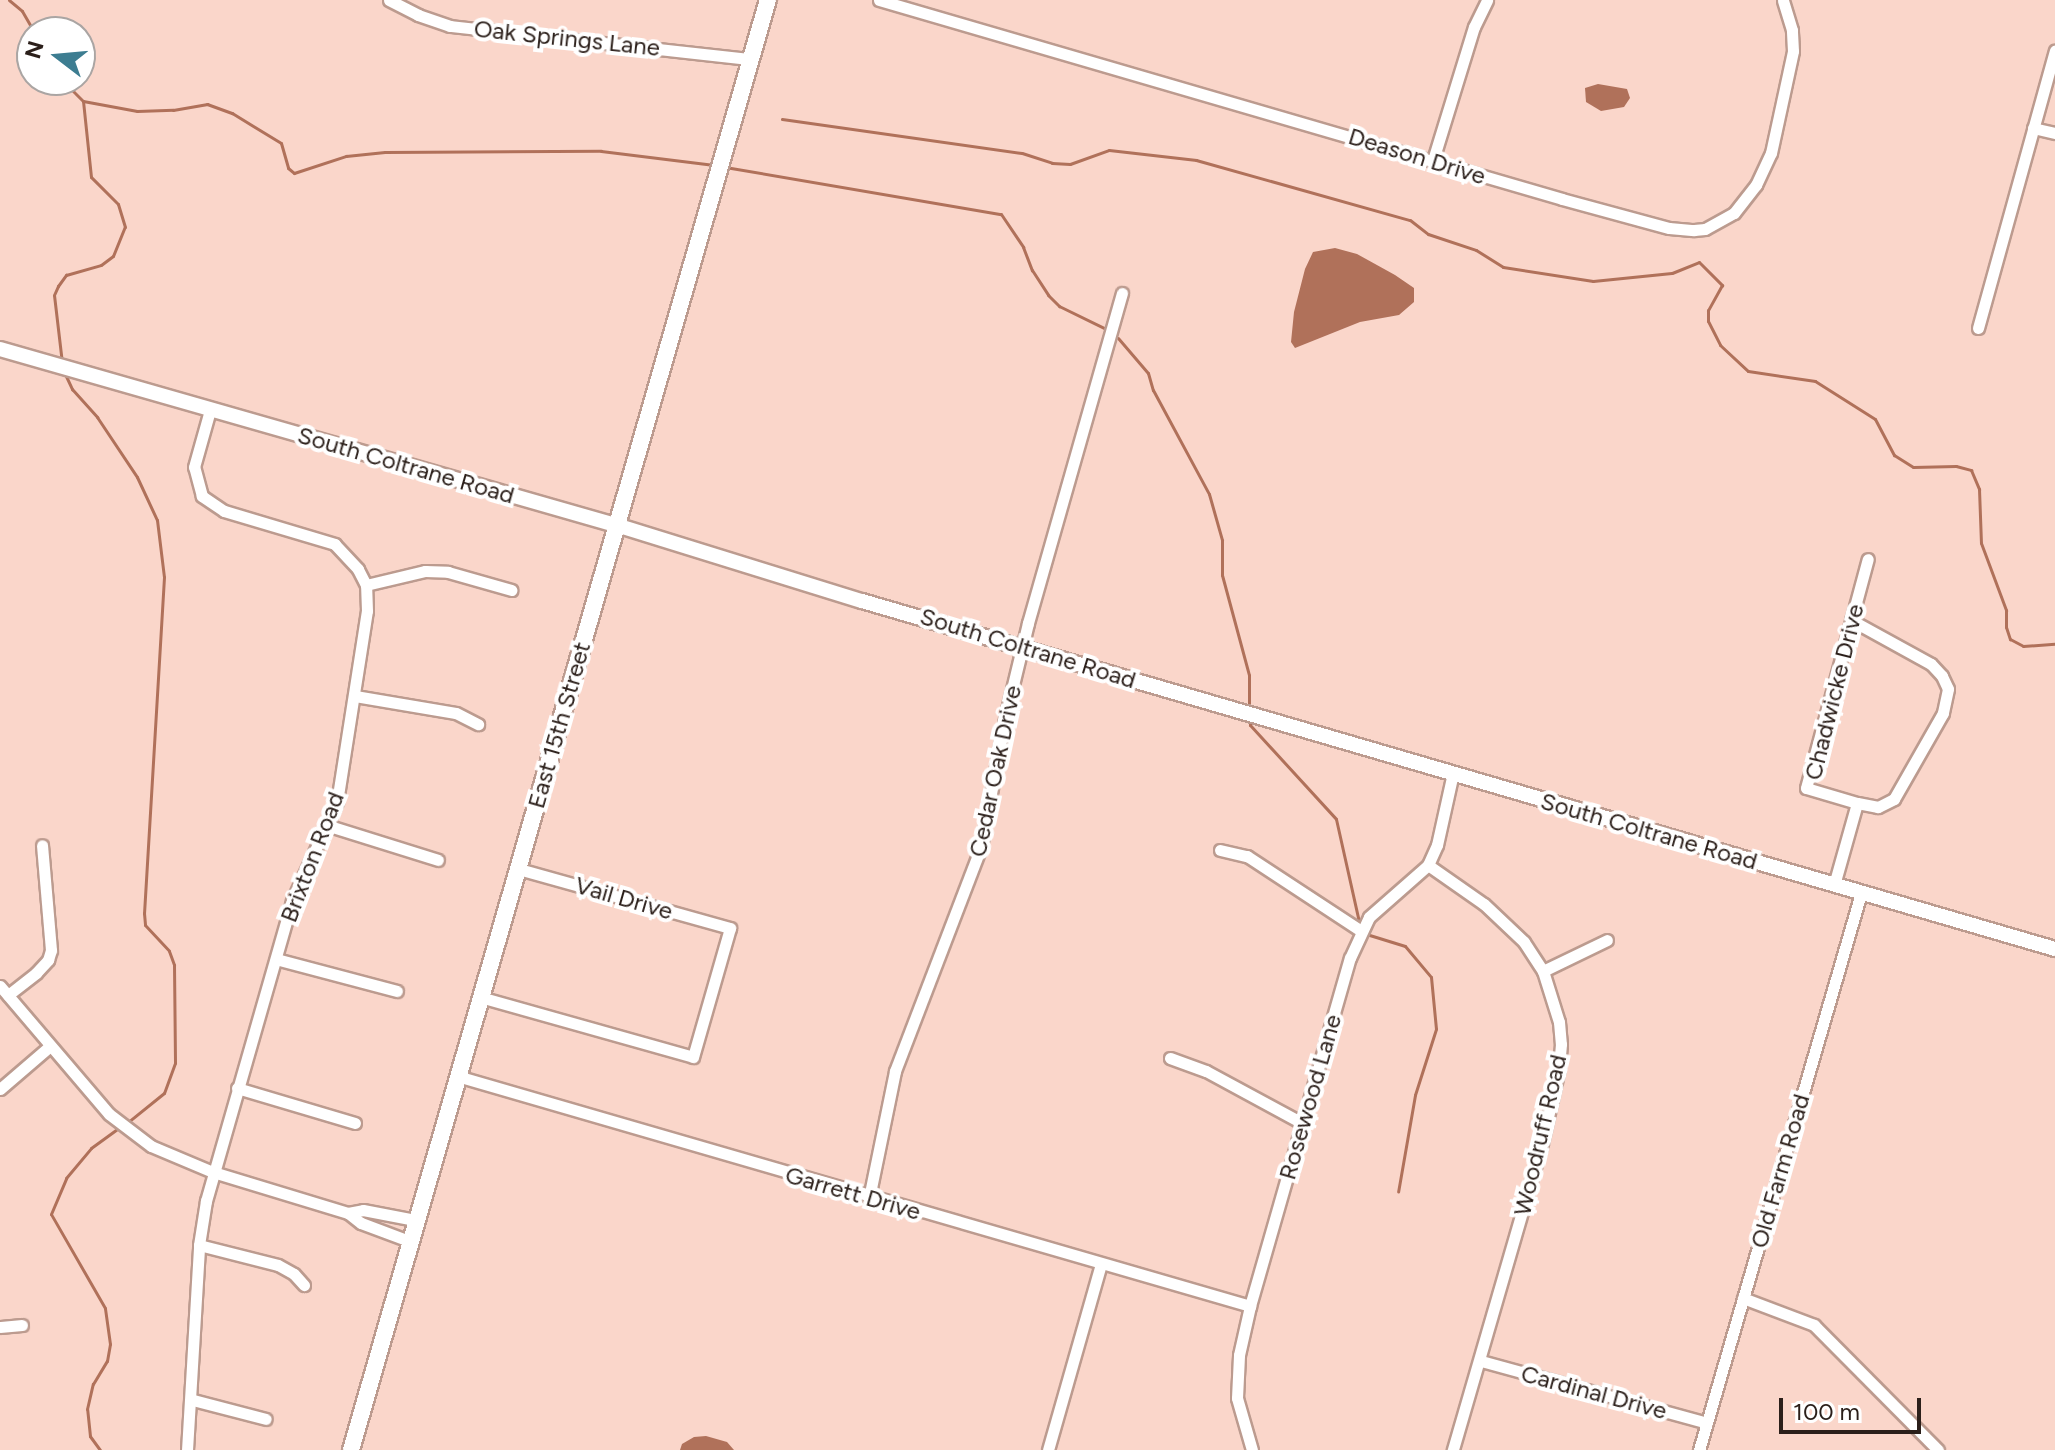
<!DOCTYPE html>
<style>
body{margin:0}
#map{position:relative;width:2055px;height:1450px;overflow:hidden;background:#fad6ca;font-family:Figtree,sans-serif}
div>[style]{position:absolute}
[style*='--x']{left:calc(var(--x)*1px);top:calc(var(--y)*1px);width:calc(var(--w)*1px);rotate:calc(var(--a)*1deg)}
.water>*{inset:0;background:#b0715a}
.stream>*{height:3px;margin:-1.5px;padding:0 1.5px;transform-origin:1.5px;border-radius:1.5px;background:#b0715a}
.roads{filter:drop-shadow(2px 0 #bc9b8f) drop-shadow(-2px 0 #bc9b8f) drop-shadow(0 2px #bc9b8f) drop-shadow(0 -2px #bc9b8f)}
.minor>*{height:11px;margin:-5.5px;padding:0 5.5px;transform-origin:5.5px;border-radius:5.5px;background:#fff}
.secondary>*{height:14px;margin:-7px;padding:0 7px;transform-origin:7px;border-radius:7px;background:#fff}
.primary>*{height:16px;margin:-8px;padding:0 8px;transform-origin:8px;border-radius:8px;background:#fff}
span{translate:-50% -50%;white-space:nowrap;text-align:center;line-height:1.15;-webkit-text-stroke:8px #fff;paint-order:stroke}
.street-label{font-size:24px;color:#2b1f1a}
.north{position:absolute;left:16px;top:16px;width:80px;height:80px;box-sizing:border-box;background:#fff;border:2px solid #aaa5a3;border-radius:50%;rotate:286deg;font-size:22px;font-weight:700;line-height:32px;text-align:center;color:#2b1f1a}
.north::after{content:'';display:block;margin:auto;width:28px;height:36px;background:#3d7d91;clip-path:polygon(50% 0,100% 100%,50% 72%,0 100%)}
.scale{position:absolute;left:1779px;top:1398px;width:142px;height:36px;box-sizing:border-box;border:4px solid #2b1f1a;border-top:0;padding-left:10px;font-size:24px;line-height:28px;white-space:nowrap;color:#2b1f1a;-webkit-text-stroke:6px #fff;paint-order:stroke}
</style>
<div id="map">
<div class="water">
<div style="clip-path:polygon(1598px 84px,1627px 89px,1630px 98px,1624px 107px,1601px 111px,1586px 102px,1585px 88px)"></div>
<div style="clip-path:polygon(1335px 248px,1357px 254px,1395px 275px,1414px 288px,1414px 302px,1399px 315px,1360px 322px,1295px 348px,1291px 342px,1294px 312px,1305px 269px,1313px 252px)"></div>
<div style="clip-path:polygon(706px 1436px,727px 1442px,734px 1450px,680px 1450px,682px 1444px,694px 1437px)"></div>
</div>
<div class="stream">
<div style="--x:9;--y:0;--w:17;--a:40"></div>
<div style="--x:22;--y:11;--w:24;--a:60"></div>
<div style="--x:62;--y:80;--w:30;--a:45"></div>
<div style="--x:83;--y:101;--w:55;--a:10.5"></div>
<div style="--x:137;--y:111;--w:36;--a:-2"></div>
<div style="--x:173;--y:110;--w:35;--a:-10"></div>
<div style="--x:207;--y:104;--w:27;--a:20"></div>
<div style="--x:232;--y:113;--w:57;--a:31.5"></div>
<div style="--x:281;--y:143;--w:26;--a:74"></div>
<div style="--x:288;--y:168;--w:8;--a:40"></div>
<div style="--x:294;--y:173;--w:55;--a:-18.1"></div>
<div style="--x:346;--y:156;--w:39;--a:-6"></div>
<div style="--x:385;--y:152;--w:216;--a:-0.3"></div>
<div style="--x:601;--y:151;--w:114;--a:7.1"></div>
<div style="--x:782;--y:119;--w:242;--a:8.1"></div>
<div style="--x:1022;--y:153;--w:32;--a:18"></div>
<div style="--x:1052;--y:163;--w:18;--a:3"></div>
<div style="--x:1070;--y:164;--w:41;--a:-19.7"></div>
<div style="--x:1109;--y:150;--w:88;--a:6.6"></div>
<div style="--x:1196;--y:160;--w:222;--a:15.7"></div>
<div style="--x:1410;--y:220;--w:23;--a:38"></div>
<div style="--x:1428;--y:234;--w:51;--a:18.4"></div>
<div style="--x:1476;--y:250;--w:32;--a:32"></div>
<div style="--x:1503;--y:267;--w:91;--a:8.8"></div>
<div style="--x:1593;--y:281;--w:79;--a:-5.8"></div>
<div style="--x:1672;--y:273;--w:29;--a:-22"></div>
<div style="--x:1699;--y:262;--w:33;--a:45"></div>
<div style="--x:1722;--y:285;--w:29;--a:119"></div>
<div style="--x:1708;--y:310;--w:11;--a:90"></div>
<div style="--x:1708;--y:321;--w:27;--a:63"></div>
<div style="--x:1720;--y:345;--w:38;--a:43"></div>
<div style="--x:1748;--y:371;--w:68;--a:8.5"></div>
<div style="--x:1815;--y:381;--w:71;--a:32.3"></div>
<div style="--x:1875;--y:419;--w:41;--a:62.2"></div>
<div style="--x:1894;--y:455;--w:22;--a:32"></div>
<div style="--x:1913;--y:467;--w:43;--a:-1.3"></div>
<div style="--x:1956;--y:466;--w:16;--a:15"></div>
<div style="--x:1971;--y:470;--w:21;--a:67"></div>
<div style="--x:1979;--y:489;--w:54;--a:87.9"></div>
<div style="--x:1981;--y:543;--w:72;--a:69.5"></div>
<div style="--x:2006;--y:610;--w:17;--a:90"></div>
<div style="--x:2006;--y:627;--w:13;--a:72"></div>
<div style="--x:2010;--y:639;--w:15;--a:28"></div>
<div style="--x:2023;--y:646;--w:32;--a:-4"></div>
<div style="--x:725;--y:167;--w:280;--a:9.7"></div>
<div style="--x:1001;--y:214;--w:40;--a:56"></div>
<div style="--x:1023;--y:247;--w:25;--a:69"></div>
<div style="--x:1032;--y:270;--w:30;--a:57"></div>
<div style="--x:1048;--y:295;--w:16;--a:45"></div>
<div style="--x:1059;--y:306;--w:55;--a:26.1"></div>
<div style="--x:1118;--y:338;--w:46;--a:49.4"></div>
<div style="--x:1148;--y:373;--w:18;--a:74"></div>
<div style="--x:1153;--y:390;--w:118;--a:61.7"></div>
<div style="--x:1209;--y:494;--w:48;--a:74.2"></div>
<div style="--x:1222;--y:540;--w:35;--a:90"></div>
<div style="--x:1222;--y:575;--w:104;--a:74.9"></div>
<div style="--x:1249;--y:675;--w:36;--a:90"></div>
<div style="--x:62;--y:363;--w:68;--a:-96.7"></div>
<div style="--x:54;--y:295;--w:10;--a:-66"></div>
<div style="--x:58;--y:286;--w:14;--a:-54"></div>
<div style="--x:66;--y:275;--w:36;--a:-16"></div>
<div style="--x:101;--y:265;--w:15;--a:-37"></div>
<div style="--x:113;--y:256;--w:31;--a:-68"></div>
<div style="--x:125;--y:227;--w:24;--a:-107"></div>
<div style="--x:118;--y:204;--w:38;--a:-135"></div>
<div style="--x:91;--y:177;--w:76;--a:-96"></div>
<div style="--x:65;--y:374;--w:17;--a:65"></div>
<div style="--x:72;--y:389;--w:38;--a:48"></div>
<div style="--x:97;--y:417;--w:72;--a:56.3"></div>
<div style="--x:137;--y:477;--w:47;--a:65.1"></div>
<div style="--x:157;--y:520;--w:57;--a:83"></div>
<div style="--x:164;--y:577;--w:337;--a:93.4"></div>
<div style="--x:144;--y:913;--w:12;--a:85"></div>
<div style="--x:145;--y:925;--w:35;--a:47"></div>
<div style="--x:169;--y:951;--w:15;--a:70"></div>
<div style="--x:174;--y:965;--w:98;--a:89.4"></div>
<div style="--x:175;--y:1063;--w:32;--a:110"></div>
<div style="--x:164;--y:1093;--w:46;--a:141.1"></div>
<div style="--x:1250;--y:718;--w:7;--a:90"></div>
<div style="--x:1250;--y:725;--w:127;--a:47.5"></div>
<div style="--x:1336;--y:819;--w:110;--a:77.4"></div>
<div style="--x:1363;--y:933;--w:44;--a:17.2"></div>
<div style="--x:1405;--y:946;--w:40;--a:50"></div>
<div style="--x:1431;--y:977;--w:52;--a:84.5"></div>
<div style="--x:1436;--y:1029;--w:69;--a:107.7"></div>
<div style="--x:1415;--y:1095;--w:98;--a:99.9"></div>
<div style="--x:100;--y:1450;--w:17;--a:-126"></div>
<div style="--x:90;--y:1436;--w:27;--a:-96"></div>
<div style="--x:87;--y:1409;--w:26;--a:-77"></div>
<div style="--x:93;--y:1384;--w:27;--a:-59"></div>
<div style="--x:107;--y:1361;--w:17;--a:-80"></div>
<div style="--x:110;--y:1344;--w:36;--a:-98"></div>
<div style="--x:105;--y:1308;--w:108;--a:-119.9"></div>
<div style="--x:51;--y:1214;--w:39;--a:-67"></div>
<div style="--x:66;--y:1178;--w:39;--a:-50"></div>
<div style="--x:91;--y:1148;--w:37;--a:-36"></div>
</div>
<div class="roads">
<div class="minor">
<div style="--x:389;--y:0;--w:33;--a:27"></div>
<div style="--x:418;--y:15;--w:34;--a:19"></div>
<div style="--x:450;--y:26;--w:302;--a:6.3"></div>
<div style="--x:879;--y:0;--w:711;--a:16.24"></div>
<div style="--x:1562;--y:199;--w:111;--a:15.2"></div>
<div style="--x:1669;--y:228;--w:25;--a:5"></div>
<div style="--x:1694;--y:230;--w:11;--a:-5"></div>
<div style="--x:1705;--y:229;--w:33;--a:-29"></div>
<div style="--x:1734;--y:213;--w:36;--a:-52"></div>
<div style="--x:1756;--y:185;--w:35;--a:-65"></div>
<div style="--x:1771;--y:153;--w:104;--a:-77.8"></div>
<div style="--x:1793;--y:51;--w:21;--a:-93"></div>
<div style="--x:1792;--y:30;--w:31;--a:-107"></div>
<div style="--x:2033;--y:128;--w:23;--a:13"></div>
<div style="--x:1433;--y:160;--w:139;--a:-72.9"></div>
<div style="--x:1474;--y:27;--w:30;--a:-64"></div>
<div style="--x:1978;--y:328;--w:288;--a:-74.5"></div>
<div style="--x:366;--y:585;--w:61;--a:-13.3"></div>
<div style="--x:425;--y:571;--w:23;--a:2"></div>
<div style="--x:448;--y:572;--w:66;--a:15.9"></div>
<div style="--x:1851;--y:620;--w:91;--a:28.8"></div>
<div style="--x:1931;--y:664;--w:16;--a:47"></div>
<div style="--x:1942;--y:676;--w:14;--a:65"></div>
<div style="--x:1948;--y:689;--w:25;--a:102"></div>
<div style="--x:1943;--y:713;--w:99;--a:119.7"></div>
<div style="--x:1894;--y:799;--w:18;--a:153"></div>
<div style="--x:1878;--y:807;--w:21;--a:-169"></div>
<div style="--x:355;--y:696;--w:102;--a:9.6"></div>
<div style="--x:456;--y:713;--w:25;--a:27"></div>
<div style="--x:329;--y:826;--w:114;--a:17.3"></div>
<div style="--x:1220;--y:850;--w:28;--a:13"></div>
<div style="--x:1247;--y:856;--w:136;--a:33.3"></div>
<div style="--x:1428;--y:865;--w:68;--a:34.9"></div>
<div style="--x:1484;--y:904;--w:55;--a:43.5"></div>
<div style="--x:1524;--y:942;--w:35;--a:57"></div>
<div style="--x:1543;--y:971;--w:53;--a:72.6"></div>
<div style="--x:1559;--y:1022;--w:22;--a:85"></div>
<div style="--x:1561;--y:1044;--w:25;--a:95"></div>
<div style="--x:1559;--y:1069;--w:76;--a:102.9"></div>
<div style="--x:1542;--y:1143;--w:320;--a:106.2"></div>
<div style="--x:1834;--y:885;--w:85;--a:-74.3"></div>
<div style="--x:1857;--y:803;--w:53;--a:-163.6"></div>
<div style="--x:1806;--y:788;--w:237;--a:-74.9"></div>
<div style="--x:276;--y:959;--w:125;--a:14.8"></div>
<div style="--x:1543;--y:971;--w:71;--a:-25.8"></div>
<div style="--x:0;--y:986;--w:168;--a:49.6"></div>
<div style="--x:109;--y:1114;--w:53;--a:37.3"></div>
<div style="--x:151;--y:1146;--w:67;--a:22.8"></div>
<div style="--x:213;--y:1172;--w:141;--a:16.9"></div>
<div style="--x:348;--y:1213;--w:16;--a:38"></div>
<div style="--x:361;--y:1223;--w:51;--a:20.6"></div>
<div style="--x:8;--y:995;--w:36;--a:-38"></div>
<div style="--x:36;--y:973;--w:18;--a:-47"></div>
<div style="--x:48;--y:960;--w:10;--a:-73"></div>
<div style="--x:51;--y:950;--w:105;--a:-94.9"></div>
<div style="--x:480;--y:997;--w:221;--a:15.7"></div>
<div style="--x:693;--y:1057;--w:134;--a:-74"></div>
<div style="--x:730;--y:928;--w:220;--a:-164.4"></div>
<div style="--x:1170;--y:1058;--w:38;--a:20"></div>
<div style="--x:1206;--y:1071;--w:109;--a:28.4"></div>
<div style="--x:457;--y:1076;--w:826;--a:16.17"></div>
<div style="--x:237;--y:1088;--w:123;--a:16.5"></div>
<div style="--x:0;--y:1089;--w:66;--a:-40.7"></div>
<div style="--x:869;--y:1198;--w:130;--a:-78.4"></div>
<div style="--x:895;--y:1071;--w:240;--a:-69"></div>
<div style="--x:981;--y:847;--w:135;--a:-79.4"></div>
<div style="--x:1006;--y:714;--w:94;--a:-76.4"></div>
<div style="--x:1028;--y:623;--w:343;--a:-74.1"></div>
<div style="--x:348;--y:1213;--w:15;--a:-11"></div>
<div style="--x:363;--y:1210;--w:53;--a:10.9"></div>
<div style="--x:199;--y:1245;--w:81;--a:14.2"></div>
<div style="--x:278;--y:1265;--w:18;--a:29"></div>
<div style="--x:294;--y:1274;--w:15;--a:48"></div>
<div style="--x:1743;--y:1298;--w:76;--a:20.8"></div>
<div style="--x:1814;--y:1325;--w:176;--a:45.2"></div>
<div style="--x:0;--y:1327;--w:22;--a:-5"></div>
<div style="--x:1481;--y:1361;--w:234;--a:15.3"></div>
<div style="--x:193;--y:1400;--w:75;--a:14.6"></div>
<div style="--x:187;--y:1450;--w:205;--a:-86.6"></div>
<div style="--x:199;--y:1245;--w:45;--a:-81"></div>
<div style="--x:206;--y:1201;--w:312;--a:-74"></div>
<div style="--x:292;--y:901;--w:109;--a:-65.6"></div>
<div style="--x:337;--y:802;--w:193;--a:-81.1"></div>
<div style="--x:367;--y:611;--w:26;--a:-92"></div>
<div style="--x:366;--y:585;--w:18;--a:-117"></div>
<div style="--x:358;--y:569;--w:34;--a:-133"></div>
<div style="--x:335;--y:544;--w:116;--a:-163.4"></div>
<div style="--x:224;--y:511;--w:27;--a:-146"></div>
<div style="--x:202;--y:496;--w:30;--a:-105"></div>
<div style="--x:194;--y:467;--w:59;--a:-74.3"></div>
<div style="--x:1048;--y:1450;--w:193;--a:-74.1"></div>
<div style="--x:1252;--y:1450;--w:54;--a:-106.1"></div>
<div style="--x:1237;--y:1398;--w:43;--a:-87.3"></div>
<div style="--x:1239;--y:1355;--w:50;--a:-77.3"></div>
<div style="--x:1250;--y:1306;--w:362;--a:-74"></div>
<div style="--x:1350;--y:958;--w:45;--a:-65.1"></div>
<div style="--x:1369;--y:917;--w:79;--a:-41.4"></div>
<div style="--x:1428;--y:865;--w:22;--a:-66"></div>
<div style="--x:1437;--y:845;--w:74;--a:-77.5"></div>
<div style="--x:1699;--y:1450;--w:580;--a:-73.78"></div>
</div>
<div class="secondary">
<div style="--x:0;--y:349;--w:641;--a:15.95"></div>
<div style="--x:616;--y:525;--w:257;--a:17.2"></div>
<div style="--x:862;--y:601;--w:1243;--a:16.26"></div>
</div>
<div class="primary">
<div style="--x:351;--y:1450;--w:1509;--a:-73.96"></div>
</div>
</div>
<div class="street-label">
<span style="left:567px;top:38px;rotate:6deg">Oak Springs Lane</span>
<span style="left:1417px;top:156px;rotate:17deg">Deason Drive</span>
<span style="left:406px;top:465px;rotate:16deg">South Coltrane Road</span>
<span style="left:1028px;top:648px;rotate:17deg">South Coltrane Road</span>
<span style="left:1834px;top:692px;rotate:-76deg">Chadwicke Drive</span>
<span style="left:559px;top:725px;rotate:-74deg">East 15th Street</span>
<span style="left:995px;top:771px;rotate:-78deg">Cedar Oak Drive</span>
<span style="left:1649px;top:831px;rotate:16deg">South Coltrane Road</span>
<span style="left:312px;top:857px;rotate:-69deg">Brixton Road</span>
<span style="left:624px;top:898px;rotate:16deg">Vail Drive</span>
<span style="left:1310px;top:1097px;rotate:-74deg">Rosewood Lane</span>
<span style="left:1540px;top:1135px;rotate:-77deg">Woodruff Road</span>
<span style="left:1780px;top:1171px;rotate:-74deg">Old Farm Road</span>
<span style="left:853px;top:1193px;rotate:16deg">Garrett Drive</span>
<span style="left:1594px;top:1392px;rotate:15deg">Cardinal Drive</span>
</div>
<div class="north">N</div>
<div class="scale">100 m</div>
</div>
